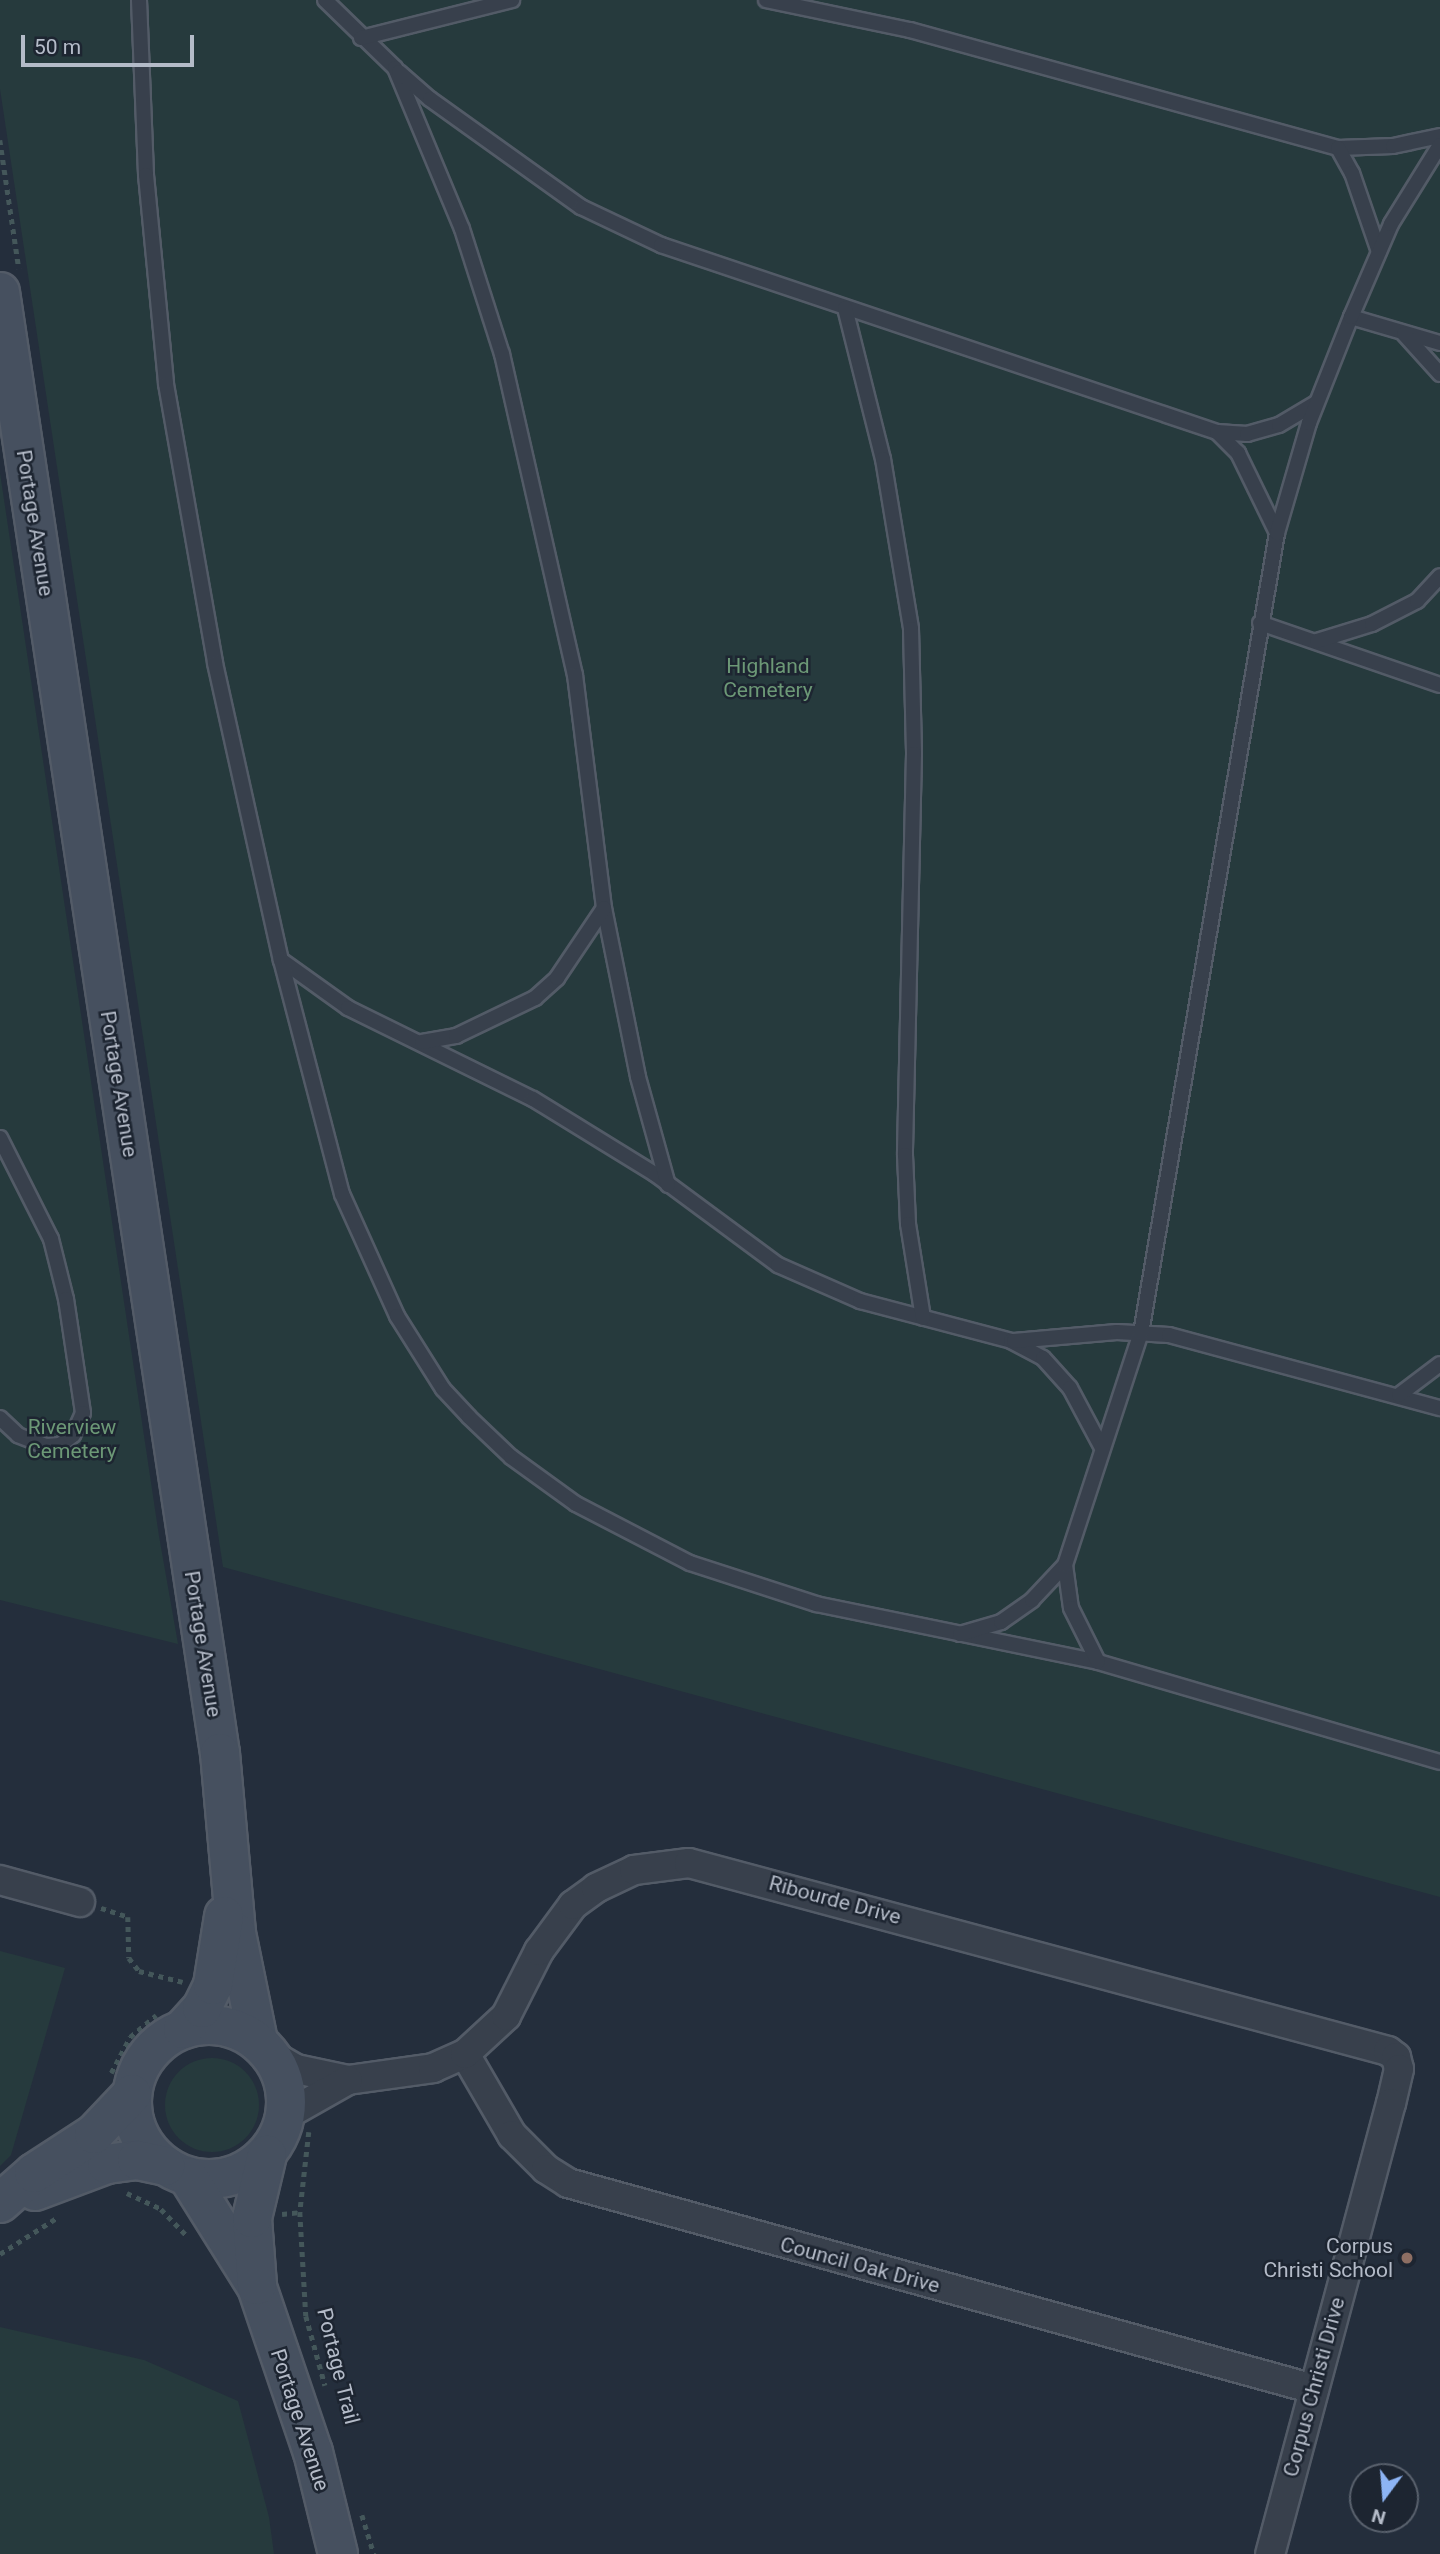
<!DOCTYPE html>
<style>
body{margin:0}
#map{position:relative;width:1440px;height:2554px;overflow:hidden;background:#242e3c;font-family:Roboto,sans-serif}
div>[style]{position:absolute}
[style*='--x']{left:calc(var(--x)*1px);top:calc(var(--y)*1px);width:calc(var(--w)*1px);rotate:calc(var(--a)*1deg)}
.green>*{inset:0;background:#263a3d}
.round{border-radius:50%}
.path>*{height:4.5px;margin-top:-2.25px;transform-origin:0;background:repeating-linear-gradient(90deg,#44575a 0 5px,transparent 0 10px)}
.roads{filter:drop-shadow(2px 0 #535b67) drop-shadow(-2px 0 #535b67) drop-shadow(0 2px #535b67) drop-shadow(0 -2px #535b67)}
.lane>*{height:14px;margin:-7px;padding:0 7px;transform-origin:7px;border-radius:7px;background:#38404c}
.street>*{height:28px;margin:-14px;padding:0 14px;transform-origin:14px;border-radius:14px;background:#38404c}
.secondary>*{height:38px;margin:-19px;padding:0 19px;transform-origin:19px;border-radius:19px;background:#46505f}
.secondary>.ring{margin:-19px;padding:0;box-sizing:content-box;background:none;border:38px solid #46505f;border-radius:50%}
.dots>*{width:19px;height:19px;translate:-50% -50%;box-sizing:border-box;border:4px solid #1d2531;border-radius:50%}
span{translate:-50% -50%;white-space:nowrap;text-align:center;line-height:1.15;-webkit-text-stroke:5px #1d2531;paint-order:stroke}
.street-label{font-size:21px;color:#b4bbc8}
.park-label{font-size:21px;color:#6c9876}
.poi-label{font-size:21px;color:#b4bbc8}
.right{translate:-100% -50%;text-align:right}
.north{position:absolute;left:1349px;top:2463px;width:70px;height:70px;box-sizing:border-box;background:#1d2531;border:2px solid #59616d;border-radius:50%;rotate:196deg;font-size:19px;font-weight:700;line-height:28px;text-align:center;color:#b4bbc8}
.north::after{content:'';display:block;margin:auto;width:24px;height:32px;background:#8db4f4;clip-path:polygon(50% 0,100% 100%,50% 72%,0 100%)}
.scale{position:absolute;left:21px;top:35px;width:173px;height:32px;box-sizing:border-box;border:4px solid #b4bbc8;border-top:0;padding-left:9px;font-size:21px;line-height:24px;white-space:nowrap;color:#b4bbc8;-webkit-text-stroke:5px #1d2531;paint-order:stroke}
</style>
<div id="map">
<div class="green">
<div style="clip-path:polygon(0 0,1440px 0,1440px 1897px,223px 1567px,0 89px)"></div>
<div style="clip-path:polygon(0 473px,159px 1536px,178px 1644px,0 1600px)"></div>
<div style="clip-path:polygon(0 1951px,65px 1968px,11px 2155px,0 2166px)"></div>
<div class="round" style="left:165px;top:2058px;width:94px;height:94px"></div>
<div style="clip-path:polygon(0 2327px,144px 2360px,238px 2401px,269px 2517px,274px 2554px,0 2554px)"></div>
</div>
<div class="path">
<div style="--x:0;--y:140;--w:130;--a:81.6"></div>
<div style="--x:101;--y:1908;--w:28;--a:18"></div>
<div style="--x:128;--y:1917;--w:41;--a:88.6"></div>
<div style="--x:129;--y:1958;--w:16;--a:52"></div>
<div style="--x:139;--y:1971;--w:45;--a:14"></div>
<div style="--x:111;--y:2073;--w:41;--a:-62.2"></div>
<div style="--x:130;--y:2037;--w:34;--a:-40"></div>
<div style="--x:309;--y:2132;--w:81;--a:96.4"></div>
<div style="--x:300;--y:2212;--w:104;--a:86.7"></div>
<div style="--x:306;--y:2316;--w:72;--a:74.6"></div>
<div style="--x:127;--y:2193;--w:38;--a:25"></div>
<div style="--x:161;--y:2209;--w:37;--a:46"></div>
<div style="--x:282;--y:2214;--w:18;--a:-6"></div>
<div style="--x:0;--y:2254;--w:69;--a:-32.5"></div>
<div style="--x:362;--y:2515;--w:41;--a:72.9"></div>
</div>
<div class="roads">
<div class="lane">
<div style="--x:139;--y:0;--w:175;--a:87.7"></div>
<div style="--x:146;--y:175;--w:210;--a:84.5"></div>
<div style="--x:166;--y:384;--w:283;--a:80"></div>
<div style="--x:215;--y:663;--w:304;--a:77.5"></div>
<div style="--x:281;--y:960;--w:82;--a:35.6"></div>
<div style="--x:348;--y:1008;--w:206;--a:26.2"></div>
<div style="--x:533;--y:1099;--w:143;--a:31.6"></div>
<div style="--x:655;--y:1174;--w:153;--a:36.5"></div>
<div style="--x:778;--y:1265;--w:90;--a:23.7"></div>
<div style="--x:860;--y:1301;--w:156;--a:14.8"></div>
<div style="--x:1011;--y:1341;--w:36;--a:28"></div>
<div style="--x:1043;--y:1358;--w:40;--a:48"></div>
<div style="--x:1070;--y:1388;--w:66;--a:61.9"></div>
<div style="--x:325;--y:0;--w:98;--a:44.2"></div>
<div style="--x:395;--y:68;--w:174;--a:67.4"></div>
<div style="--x:462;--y:229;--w:131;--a:72.3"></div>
<div style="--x:502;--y:354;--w:329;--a:77.2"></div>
<div style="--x:575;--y:675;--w:235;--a:82.9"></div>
<div style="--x:604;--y:908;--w:172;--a:78.6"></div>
<div style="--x:638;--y:1077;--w:112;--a:74.5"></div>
<div style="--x:766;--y:0;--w:147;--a:11.8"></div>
<div style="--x:910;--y:30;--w:444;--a:15.4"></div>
<div style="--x:1338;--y:148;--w:55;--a:-2.1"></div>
<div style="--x:1393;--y:146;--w:48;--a:-12"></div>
<div style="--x:361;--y:38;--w:156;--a:-14.1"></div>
<div style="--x:399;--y:72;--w:41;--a:41.1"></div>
<div style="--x:430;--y:99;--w:186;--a:35.6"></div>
<div style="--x:581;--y:207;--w:89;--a:25.4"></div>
<div style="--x:661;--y:245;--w:587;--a:18.59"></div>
<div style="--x:1217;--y:432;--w:30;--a:4"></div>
<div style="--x:1247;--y:434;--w:33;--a:-16"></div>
<div style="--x:1279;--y:425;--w:43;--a:-30.7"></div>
<div style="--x:1338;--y:148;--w:29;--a:61"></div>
<div style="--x:1352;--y:173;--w:83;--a:71.1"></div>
<div style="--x:845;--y:308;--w:156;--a:75.9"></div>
<div style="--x:883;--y:459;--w:172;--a:80.6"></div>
<div style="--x:911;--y:629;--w:125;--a:88.6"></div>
<div style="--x:914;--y:754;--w:401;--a:91.3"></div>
<div style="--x:905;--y:1155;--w:69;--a:87.5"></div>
<div style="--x:908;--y:1224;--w:95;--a:80.9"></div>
<div style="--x:1351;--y:317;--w:93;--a:16.3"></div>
<div style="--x:1404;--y:334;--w:54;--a:48"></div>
<div style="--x:1217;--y:432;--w:30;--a:45"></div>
<div style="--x:1238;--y:453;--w:89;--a:64"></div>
<div style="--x:1260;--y:623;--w:190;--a:19"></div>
<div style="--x:1317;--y:641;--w:58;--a:-17.2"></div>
<div style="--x:1372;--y:624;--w:51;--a:-27.1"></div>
<div style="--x:1417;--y:601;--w:34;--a:-47"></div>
<div style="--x:281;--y:960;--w:242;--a:75.4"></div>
<div style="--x:342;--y:1194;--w:134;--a:65.7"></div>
<div style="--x:397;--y:1316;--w:86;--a:57.8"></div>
<div style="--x:443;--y:1389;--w:38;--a:47"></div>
<div style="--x:469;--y:1417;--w:58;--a:43.6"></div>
<div style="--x:511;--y:1457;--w:80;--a:35.9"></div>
<div style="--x:576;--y:1504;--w:128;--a:27.4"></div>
<div style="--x:690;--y:1563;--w:133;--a:18"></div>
<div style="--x:816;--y:1604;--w:288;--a:11.6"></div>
<div style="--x:1098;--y:1662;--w:356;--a:16.3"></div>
<div style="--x:422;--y:1042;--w:35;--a:-10"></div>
<div style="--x:456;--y:1036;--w:88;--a:-25.7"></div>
<div style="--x:535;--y:998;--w:30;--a:-42"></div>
<div style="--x:557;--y:978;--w:84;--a:-56.1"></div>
<div style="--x:0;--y:1138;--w:113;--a:63.2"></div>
<div style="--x:51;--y:1239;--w:62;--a:76"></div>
<div style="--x:66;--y:1299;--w:115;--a:81.5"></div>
<div style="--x:83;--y:1413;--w:24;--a:114"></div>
<div style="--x:73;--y:1435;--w:16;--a:142"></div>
<div style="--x:60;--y:1445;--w:14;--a:176"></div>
<div style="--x:46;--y:1446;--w:30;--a:-159"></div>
<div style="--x:18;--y:1435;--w:25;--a:-137"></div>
<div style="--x:1014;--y:1341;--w:103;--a:-5"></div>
<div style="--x:1117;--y:1332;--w:52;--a:3.3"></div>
<div style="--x:1169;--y:1335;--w:281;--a:15.1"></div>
<div style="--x:1399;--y:1395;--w:51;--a:-37.1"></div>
<div style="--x:1065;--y:1565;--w:43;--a:82.1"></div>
<div style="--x:1071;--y:1608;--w:60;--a:63.4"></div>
<div style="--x:960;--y:1634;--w:43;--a:-16.3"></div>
<div style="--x:1001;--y:1622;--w:38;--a:-35"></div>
<div style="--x:1032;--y:1600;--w:48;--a:-46.7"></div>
<div style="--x:1065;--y:1565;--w:244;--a:-71.9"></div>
<div style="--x:1141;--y:1333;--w:811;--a:-80.35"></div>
<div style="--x:1277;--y:533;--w:115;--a:-73.8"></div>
<div style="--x:1309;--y:423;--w:114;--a:-68.4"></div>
<div style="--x:1351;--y:317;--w:101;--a:-66.7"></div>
<div style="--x:1391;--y:224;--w:93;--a:-58.2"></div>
</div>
<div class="street">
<div style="--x:0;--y:1880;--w:83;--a:15.4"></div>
<div style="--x:465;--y:2054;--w:94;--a:59.9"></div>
<div style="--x:512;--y:2135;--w:48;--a:45"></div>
<div style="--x:546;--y:2169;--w:26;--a:32"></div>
<div style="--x:568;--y:2183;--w:774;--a:15.44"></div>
<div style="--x:272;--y:2055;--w:28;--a:30"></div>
<div style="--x:296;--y:2069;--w:53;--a:11.9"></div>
<div style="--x:348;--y:2080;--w:86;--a:-8"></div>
<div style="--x:433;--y:2068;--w:35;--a:-24"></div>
<div style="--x:465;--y:2054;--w:56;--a:-42.8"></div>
<div style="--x:506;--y:2016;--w:73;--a:-63.1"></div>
<div style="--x:539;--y:1951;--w:57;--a:-53.5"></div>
<div style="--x:573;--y:1905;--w:29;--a:-36"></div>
<div style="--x:596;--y:1888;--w:42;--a:-25.3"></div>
<div style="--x:634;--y:1870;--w:55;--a:-7.3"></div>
<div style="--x:689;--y:1863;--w:724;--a:15.05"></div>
<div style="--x:1388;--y:2051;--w:10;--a:37"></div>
<div style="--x:1396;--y:2057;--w:12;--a:76"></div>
<div style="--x:1399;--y:2069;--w:35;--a:103"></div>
<div style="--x:1391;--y:2103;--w:467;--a:105"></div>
<div style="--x:286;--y:2115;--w:71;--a:-29.4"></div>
</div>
<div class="secondary">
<div style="--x:0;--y:292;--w:1477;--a:81.44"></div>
<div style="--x:220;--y:1753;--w:181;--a:84.9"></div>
<div style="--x:236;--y:1933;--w:110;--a:78.5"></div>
<div class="ring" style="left:132px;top:2025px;width:116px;height:116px"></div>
<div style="--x:183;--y:2029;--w:28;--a:-48"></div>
<div style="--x:202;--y:2008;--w:25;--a:-64"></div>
<div style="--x:213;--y:1985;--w:70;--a:-80.9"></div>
<div style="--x:188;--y:2177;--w:130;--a:57.9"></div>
<div style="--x:257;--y:2287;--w:174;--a:71.3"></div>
<div style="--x:313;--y:2452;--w:105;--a:76.2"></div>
<div style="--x:35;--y:2191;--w:77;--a:-20.6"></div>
<div style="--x:107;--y:2164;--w:30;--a:-8"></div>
<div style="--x:137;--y:2160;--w:29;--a:12"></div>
<div style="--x:0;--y:2203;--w:45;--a:-41.4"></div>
<div style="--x:34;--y:2173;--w:72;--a:-33"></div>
<div style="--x:94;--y:2134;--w:55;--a:-46.5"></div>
<div style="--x:257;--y:2285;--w:67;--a:-94.3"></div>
<div style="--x:252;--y:2218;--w:65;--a:-76.6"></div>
</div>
</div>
<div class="dots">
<div style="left:1407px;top:2258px;background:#8d6e63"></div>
</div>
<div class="street-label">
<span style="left:35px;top:523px;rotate:81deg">Portage Avenue</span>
<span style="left:119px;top:1084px;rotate:81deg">Portage Avenue</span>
<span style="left:203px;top:1644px;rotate:81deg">Portage Avenue</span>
<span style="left:835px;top:1900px;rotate:15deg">Ribourde Drive</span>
<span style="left:860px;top:2265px;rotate:15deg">Council Oak Drive</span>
<span style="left:338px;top:2366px;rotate:76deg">Portage Trail</span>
<span style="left:1314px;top:2387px;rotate:-75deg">Corpus Christi Drive</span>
<span style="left:300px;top:2420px;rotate:72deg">Portage Avenue</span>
</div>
<div class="park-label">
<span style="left:768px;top:678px">Highland<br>Cemetery</span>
<span style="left:72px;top:1439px">Riverview<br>Cemetery</span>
</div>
<div class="poi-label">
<span class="right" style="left:1393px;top:2258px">Corpus<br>Christi School</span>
</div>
<div class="north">N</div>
<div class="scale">50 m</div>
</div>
